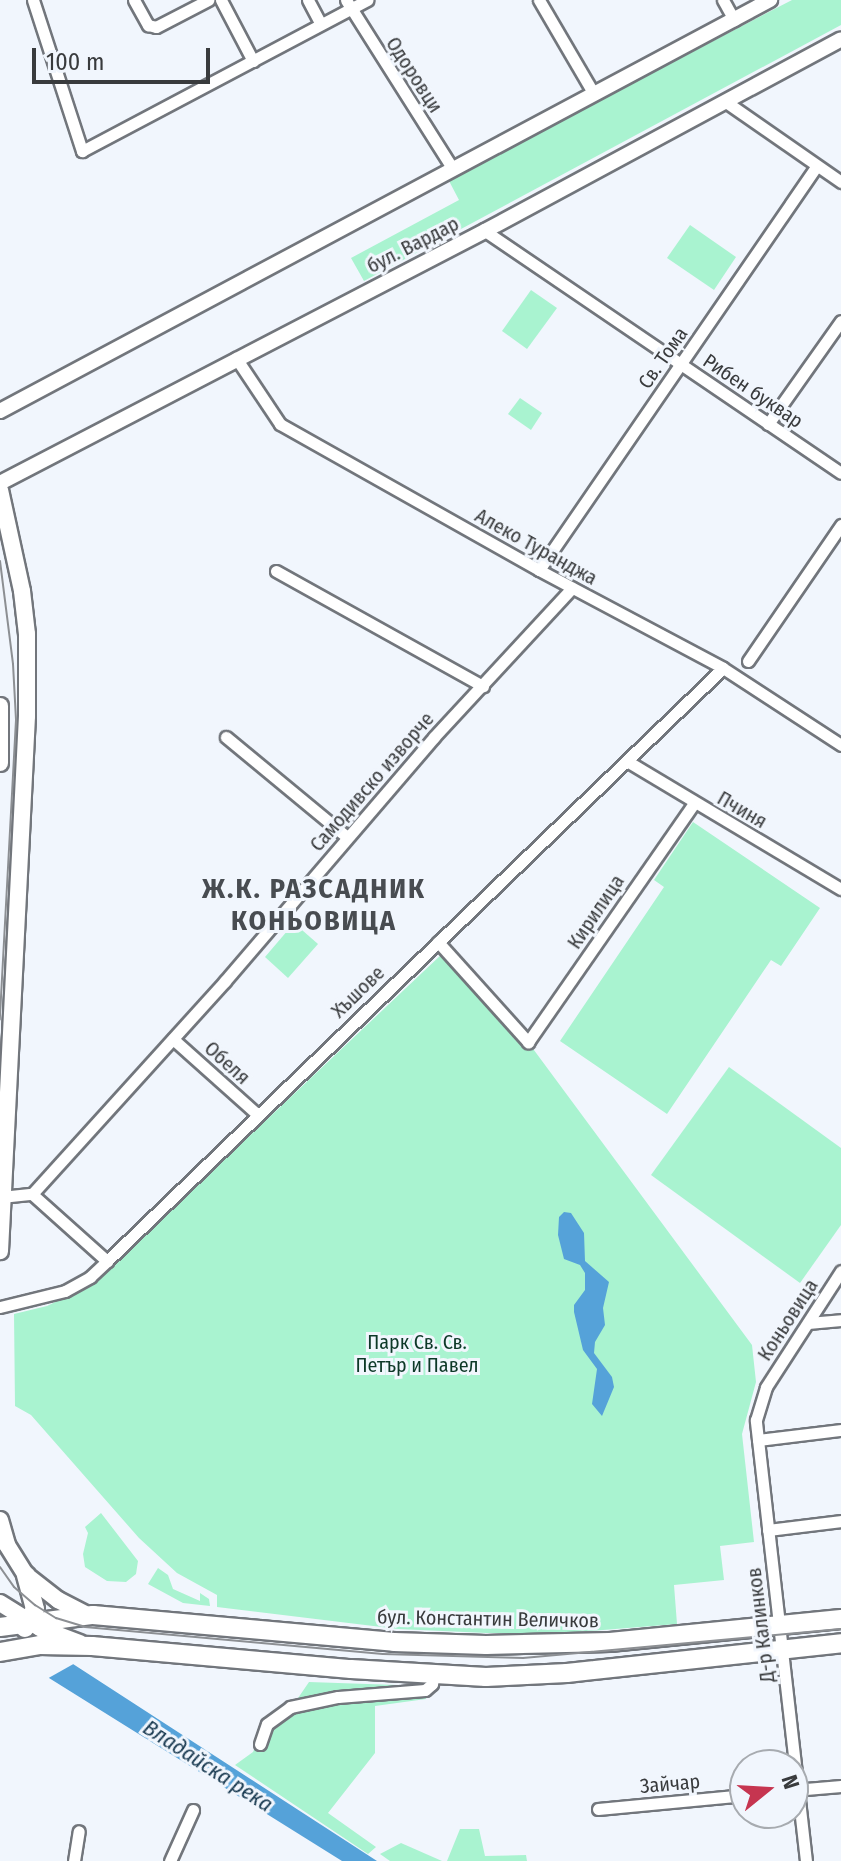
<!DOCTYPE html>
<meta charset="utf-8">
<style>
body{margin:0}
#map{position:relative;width:841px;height:1861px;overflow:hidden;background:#f1f6fd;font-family:"Fira Sans Condensed",sans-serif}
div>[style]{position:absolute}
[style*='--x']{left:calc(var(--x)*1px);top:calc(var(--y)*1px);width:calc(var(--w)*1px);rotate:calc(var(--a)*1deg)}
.green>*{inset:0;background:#a9f3d0}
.water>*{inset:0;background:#55a2d9}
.pier>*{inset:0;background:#f1f6fd}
.roads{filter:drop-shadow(2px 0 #72767c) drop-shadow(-2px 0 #72767c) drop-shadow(0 2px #72767c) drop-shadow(0 -2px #72767c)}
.minor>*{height:11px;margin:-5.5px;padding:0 5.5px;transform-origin:5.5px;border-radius:5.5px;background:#fff}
.tertiary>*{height:14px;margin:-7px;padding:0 7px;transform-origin:7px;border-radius:7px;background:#fff}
.secondary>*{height:16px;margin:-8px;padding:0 8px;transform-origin:8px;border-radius:8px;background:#fff}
.primary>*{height:18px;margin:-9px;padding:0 9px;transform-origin:9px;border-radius:9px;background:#fff}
.tram>*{height:2px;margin:-1px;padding:0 1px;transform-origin:1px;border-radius:1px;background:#8c8f93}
span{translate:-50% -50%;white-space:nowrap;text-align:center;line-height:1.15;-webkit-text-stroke:6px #f1f6fd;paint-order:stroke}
.street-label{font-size:20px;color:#393b3d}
.park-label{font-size:20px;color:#0d3928}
.water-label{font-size:22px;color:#17384f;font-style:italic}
.district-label{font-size:28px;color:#484c51;font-weight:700;letter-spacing:2px}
.north{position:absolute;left:729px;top:1749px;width:80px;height:80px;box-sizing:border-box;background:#f1f6fd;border:2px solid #a7abb0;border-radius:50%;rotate:72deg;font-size:22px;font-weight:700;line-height:32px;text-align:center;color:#393b3d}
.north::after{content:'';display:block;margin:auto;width:28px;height:36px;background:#c63550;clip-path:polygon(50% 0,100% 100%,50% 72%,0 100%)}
.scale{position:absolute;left:32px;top:48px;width:178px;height:36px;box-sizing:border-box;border:4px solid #393b3d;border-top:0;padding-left:10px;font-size:24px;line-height:28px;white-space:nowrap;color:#393b3d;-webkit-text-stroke:6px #f1f6fd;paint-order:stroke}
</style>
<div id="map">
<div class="green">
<div style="clip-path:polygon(792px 0,841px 0,841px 25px,364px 281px,351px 258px,459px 200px,448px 179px)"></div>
<div style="clip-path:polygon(690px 225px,736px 257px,714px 290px,667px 258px)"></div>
<div style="clip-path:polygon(531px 290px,557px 308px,527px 349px,502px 331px)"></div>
<div style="clip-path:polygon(520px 398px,542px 413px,531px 430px,508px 414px)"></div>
<div style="clip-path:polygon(693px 822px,820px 908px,781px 966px,771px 960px,667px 1114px,560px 1041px,664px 887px,654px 880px)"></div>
<div style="clip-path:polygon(294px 923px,318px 944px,288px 978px,265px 957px)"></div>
<div style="clip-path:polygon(442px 954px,526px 1048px,528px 1042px,752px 1345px,756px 1382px,742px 1434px,754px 1542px,720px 1546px,724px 1580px,674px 1585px,677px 1624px,566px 1633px,487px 1633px,398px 1629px,217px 1607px,217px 1595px,177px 1573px,139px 1538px,31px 1415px,15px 1406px,14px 1314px,47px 1306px,94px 1283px)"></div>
<div style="clip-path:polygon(729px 1067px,841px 1148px,841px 1225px,800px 1283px,651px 1175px)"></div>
<div style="clip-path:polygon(101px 1513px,138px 1561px,136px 1574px,126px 1582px,107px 1581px,85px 1567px,83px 1554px,88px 1533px,85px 1527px)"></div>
<div style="clip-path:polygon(158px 1568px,168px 1575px,173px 1589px,200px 1601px,200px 1593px,209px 1599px,210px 1606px,183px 1603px,148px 1584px)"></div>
<div style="clip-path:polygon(309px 1682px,426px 1686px,426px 1699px,375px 1706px,375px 1753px,328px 1813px,376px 1847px,368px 1854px,235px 1765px,253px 1752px,269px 1714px,281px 1705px,296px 1701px)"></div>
<div style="clip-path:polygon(460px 1829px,479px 1829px,485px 1856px,526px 1855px,527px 1861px,447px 1861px)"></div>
<div style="clip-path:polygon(401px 1843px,442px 1861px,390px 1861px,380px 1854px)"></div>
</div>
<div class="water">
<div style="clip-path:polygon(564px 1212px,571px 1213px,584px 1233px,585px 1261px,609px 1282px,603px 1308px,605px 1325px,595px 1342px,594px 1353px,612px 1377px,614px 1387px,602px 1416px,592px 1404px,597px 1369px,583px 1350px,574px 1312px,574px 1305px,585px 1290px,585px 1273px,580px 1265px,564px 1259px,558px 1235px,559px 1217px)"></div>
<div style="clip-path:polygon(0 1614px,73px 1664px,377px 1861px,342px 1861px,49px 1678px)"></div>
</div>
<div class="pier">
<div style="clip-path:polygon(0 1610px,2px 1611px,77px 1662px,45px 1680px,0 1650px)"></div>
</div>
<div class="roads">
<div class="minor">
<div style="--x:33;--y:0;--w:159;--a:72"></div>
<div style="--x:82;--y:151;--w:323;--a:-27.9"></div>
<div style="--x:134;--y:0;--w:29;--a:61"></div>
<div style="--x:148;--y:25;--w:8;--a:14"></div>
<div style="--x:156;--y:27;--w:59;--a:-27.4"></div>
<div style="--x:221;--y:0;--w:69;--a:62.3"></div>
<div style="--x:308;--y:0;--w:27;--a:62"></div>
<div style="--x:346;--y:0;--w:200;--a:57.7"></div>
<div style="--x:539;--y:0;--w:109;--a:59.7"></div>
<div style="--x:723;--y:0;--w:23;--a:61"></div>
<div style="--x:726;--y:102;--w:140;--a:34.8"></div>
<div style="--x:485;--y:231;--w:430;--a:34.2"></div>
<div style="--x:236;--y:358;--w:79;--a:56.3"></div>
<div style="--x:280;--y:424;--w:297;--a:29.4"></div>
<div style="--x:539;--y:570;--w:208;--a:28"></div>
<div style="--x:723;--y:668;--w:141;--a:33.1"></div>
<div style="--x:768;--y:424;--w:126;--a:-54.7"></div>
<div style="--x:539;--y:570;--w:490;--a:-55.5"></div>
<div style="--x:276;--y:571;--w:237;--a:29.1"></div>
<div style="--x:748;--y:661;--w:165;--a:-55.6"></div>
<div style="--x:226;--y:737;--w:157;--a:39.6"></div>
<div style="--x:627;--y:761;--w:249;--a:30.9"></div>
<div style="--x:438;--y:942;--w:135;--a:48"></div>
<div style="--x:528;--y:1042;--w:291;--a:-55.2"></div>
<div style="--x:173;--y:1039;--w:113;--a:41.8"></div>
<div style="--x:32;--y:1194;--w:101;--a:41.8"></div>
<div style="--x:1;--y:1197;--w:31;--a:-6"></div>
<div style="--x:32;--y:1194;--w:287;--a:-47.8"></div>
<div style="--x:225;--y:981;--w:321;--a:-49.4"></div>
<div style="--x:434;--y:737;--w:203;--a:-47.2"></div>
<div style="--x:0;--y:1307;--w:67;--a:-13.8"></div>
<div style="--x:65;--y:1291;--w:29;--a:-29"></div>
<div style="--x:90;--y:1277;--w:23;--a:-43"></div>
<div style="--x:107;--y:1261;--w:855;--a:-43.91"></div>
<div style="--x:808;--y:1323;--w:33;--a:-5"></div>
<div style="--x:758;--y:1440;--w:84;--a:-6.9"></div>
<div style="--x:768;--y:1530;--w:74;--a:-7"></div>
<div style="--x:260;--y:1744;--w:21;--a:-71"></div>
<div style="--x:267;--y:1724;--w:29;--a:-36"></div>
<div style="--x:290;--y:1707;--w:49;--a:-11.8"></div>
<div style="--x:338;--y:1697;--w:87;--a:-4.6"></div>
<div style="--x:425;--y:1690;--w:9;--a:-41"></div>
<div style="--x:432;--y:1684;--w:10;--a:-79"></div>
<div style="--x:794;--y:1790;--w:47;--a:-4.9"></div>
<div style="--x:598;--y:1809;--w:148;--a:-5.4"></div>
<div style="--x:74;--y:1861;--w:30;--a:-81"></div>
<div style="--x:170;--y:1861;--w:56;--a:-65.7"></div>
<div style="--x:806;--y:1861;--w:444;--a:-96.5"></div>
<div style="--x:756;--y:1420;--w:34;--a:-73"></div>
<div style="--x:766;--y:1387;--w:138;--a:-57.1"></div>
</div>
<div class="tertiary">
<div style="--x:0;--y:411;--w:873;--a:-28.09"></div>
<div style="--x:0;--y:483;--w:547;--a:-27.46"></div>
<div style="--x:485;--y:231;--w:404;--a:-28.3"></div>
</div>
<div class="secondary">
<div style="--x:0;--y:490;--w:103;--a:77.7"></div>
<div style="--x:22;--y:591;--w:43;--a:83.4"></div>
<div style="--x:27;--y:634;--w:82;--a:90"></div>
<div style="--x:27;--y:716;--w:536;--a:92.89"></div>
<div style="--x:0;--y:706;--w:57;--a:90"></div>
<div style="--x:0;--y:1520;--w:26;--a:74"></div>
<div style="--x:7;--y:1545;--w:36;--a:58"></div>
<div style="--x:26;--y:1575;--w:41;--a:38"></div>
<div style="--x:58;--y:1600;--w:31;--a:27"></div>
<div style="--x:0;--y:1603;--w:47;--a:32"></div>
<div style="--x:40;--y:1628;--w:43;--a:20.6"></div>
</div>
<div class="primary">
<div style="--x:0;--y:1627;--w:94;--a:-7.4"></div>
<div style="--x:93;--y:1615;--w:302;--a:5.1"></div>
<div style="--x:394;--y:1642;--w:92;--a:1.9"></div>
<div style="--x:486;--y:1645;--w:124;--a:-1.4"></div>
<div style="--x:610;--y:1642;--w:232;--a:-5.7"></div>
<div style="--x:25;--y:1628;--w:21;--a:-62"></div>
<div style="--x:35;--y:1609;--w:35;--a:-105"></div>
<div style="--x:0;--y:1652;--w:41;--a:-9.9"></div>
<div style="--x:40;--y:1645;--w:52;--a:1.1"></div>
<div style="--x:92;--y:1646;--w:260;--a:5.1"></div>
<div style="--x:351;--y:1669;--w:135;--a:3.4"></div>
<div style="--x:486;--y:1677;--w:81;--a:-2.8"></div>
<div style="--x:567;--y:1673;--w:276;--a:-6.2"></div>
</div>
</div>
<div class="tram">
<div style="--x:0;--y:561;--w:104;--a:82.8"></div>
<div style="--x:13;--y:664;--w:56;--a:86.9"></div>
<div style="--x:16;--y:720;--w:300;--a:93.1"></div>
<div style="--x:0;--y:1567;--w:24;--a:55"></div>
<div style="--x:14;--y:1587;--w:28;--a:41"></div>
<div style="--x:35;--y:1605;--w:25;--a:32"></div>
<div style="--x:56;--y:1618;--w:30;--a:17"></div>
<div style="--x:85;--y:1627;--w:299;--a:5.2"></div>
<div style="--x:383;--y:1654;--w:140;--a:1.6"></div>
<div style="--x:523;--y:1658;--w:319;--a:-5.2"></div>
</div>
<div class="street-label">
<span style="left:414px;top:75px;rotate:57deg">Одоровци</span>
<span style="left:413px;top:245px;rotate:-27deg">бул. Вардар</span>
<span style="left:663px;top:358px;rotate:-55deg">Св. Тома</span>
<span style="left:753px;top:391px;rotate:34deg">Рибен буквар</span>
<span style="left:536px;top:547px;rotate:29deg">Алеко Туранджа</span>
<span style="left:372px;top:782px;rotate:-49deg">Самодивско изворче</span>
<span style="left:742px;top:810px;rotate:30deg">Пчиня</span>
<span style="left:596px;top:912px;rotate:-56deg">Кирилица</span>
<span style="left:358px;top:992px;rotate:-44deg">Хъшове</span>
<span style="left:227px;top:1063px;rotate:42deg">Обеля</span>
<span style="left:788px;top:1320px;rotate:-57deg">Коньовица</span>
<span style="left:488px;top:1619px;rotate:1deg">бул. Константин Величков</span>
<span style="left:761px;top:1625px;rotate:-97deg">Д-р Калинков</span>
<span style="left:670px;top:1784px;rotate:-5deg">Зайчар</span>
</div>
<div class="park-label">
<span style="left:417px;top:1354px">Парк Св. Св.<br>Петър и Павел</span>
</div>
<div class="water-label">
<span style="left:208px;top:1766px;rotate:33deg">Владайска река</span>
</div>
<div class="district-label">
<span style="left:314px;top:905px">Ж.К. РАЗСАДНИК<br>КОНЬОВИЦА</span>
</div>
<div class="north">N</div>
<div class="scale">100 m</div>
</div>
